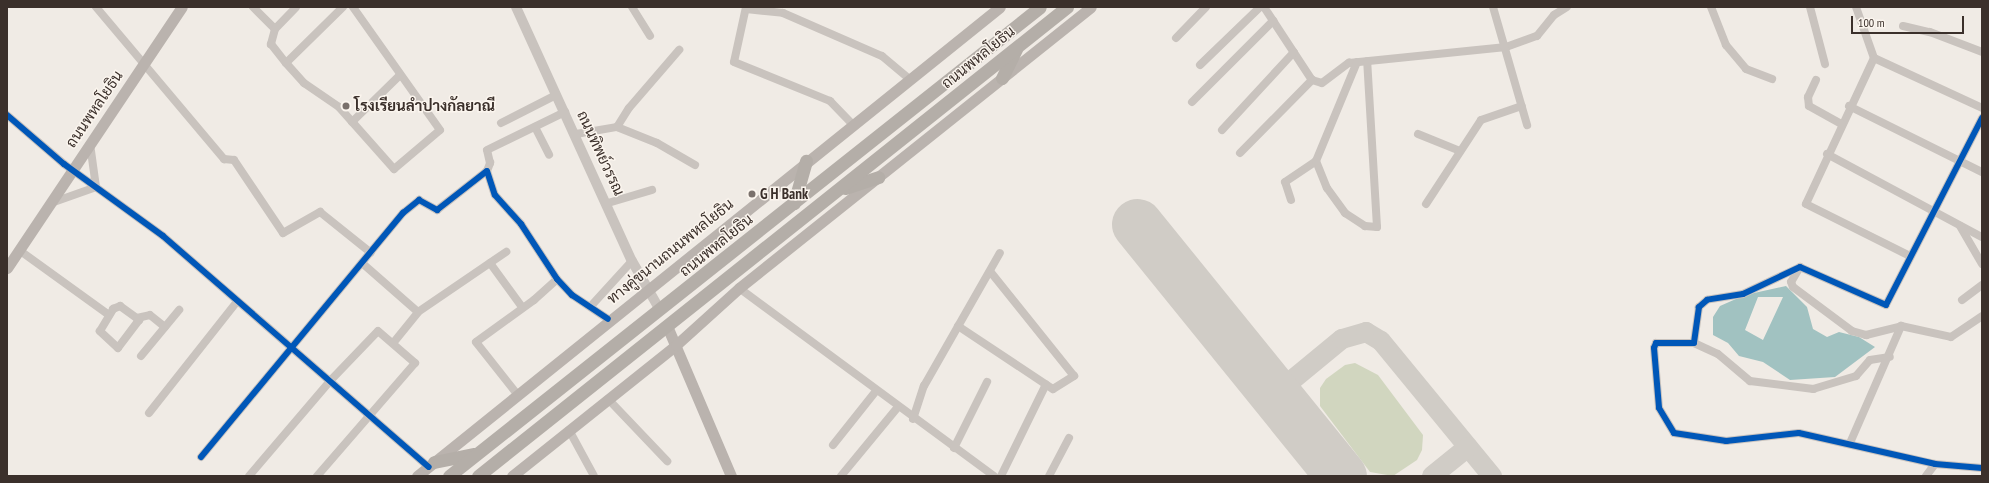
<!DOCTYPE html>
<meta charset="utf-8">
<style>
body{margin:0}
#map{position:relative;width:1989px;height:483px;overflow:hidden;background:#f0ebe5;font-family:"PT Sans Narrow",Sarabun,sans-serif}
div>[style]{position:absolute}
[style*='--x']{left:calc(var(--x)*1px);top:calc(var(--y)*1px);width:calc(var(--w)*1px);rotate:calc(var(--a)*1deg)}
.green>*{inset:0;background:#d1d6bf}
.water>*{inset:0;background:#a1c2c1}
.taxiway>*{height:20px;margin:-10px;padding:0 10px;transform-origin:10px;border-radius:10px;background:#d0ccc6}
.runway>*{height:51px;margin:-25.5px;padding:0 25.5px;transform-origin:25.5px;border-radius:25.5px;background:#d0ccc6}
.minor>*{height:8px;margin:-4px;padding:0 4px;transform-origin:4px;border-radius:4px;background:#c9c3be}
.tertiary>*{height:10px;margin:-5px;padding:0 5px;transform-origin:5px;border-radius:5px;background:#c9c3be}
.secondary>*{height:11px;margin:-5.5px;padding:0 5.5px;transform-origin:5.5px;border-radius:5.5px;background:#bab3ae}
.trunk>*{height:13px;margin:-6.5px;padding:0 6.5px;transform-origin:6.5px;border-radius:6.5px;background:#b4aea8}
.cycleway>*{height:6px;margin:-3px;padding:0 3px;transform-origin:3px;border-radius:3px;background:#0057b8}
.dots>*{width:11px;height:11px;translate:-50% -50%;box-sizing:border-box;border:2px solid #fbf5ee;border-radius:50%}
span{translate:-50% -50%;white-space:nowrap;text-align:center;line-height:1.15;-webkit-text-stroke:3px #fbf5ee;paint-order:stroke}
.street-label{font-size:15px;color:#3b302b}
.poi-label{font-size:15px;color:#3b302b;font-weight:700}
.left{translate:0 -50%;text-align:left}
.frame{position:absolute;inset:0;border:8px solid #3b302b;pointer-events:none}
.scale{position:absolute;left:1851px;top:16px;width:113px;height:18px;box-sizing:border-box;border:2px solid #3b302b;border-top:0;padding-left:5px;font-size:12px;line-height:14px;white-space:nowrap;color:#3b302b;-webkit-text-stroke:3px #fbf5ee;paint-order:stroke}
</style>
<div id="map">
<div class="green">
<div style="clip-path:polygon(1355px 363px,1378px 375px,1423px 435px,1422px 450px,1417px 460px,1393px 476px,1370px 472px,1320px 406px,1320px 388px,1326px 379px,1345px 365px)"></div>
</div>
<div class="water">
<div style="clip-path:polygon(evenodd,1786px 286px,1807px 307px,1813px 329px,1827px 337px,1839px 332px,1859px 337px,1875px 347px,1835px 377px,1790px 380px,1763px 362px,1739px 356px,1728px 343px,1713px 335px,1713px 317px,1720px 306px,1745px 295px,1786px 286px,1758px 297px,1783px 297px,1763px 340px,1745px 330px,1758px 297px)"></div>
</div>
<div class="taxiway">
<div style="--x:1274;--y:395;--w:88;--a:-39.5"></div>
<div style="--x:1342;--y:339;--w:25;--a:-16"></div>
<div style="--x:1366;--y:332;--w:17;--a:31"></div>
<div style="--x:1381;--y:341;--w:175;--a:50.6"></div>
<div style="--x:1432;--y:476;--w:46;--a:-38.9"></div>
</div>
<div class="runway">
<div style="--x:1137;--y:224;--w:324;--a:51"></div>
</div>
<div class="minor">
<div style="--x:96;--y:7;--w:199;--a:49.9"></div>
<div style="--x:224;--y:159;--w:10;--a:6"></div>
<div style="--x:234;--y:160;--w:88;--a:56.1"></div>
<div style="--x:283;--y:233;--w:43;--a:-29.6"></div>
<div style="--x:320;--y:212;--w:65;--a:38.8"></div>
<div style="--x:253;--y:7;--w:31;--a:45"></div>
<div style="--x:275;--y:29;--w:16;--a:105"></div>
<div style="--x:271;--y:44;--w:24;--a:52"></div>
<div style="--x:286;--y:63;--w:27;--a:48"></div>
<div style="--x:304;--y:83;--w:42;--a:34.4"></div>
<div style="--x:339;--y:107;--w:83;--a:48.4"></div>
<div style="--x:394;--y:169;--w:60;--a:-40.3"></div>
<div style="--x:440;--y:130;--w:151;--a:-125.3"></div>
<div style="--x:632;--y:7;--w:34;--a:58"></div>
<div style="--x:746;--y:7;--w:56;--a:102.3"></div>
<div style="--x:734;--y:62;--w:104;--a:22.1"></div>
<div style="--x:830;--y:101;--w:32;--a:46"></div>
<div style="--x:1264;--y:7;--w:87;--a:56.7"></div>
<div style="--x:1312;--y:80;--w:10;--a:17"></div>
<div style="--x:1322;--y:83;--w:34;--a:-37"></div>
<div style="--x:1349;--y:63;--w:158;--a:-5.8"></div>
<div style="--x:1506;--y:47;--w:33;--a:-20"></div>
<div style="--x:1537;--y:36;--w:27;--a:-51"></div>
<div style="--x:1554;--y:15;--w:15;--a:-32"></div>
<div style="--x:1493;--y:7;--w:123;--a:73.9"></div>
<div style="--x:1711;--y:7;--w:41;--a:68.5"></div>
<div style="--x:1726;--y:45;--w:31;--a:50"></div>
<div style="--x:1746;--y:69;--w:28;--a:21"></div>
<div style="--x:1810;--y:7;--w:59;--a:75.3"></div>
<div style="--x:1856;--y:7;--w:54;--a:70.6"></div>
<div style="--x:1874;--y:58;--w:161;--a:115"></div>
<div style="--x:1806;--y:204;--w:116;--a:26.6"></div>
<div style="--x:746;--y:9;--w:37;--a:6"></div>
<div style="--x:783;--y:13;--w:108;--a:23.5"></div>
<div style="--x:882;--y:56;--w:35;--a:40"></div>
<div style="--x:1903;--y:26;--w:28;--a:13"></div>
<div style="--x:1930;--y:32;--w:56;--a:21"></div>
<div style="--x:275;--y:29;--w:30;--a:-46"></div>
<div style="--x:1176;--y:38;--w:43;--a:-45.9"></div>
<div style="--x:1874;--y:58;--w:119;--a:24.8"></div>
<div style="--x:286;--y:63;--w:80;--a:-44.5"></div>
<div style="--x:1200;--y:65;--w:83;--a:-44"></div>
<div style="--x:1816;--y:80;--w:19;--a:115"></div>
<div style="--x:1808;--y:97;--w:9;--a:84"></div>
<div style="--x:1809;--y:106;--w:37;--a:29"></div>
<div style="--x:1192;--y:102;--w:115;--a:-45"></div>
<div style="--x:1849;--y:106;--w:148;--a:26.4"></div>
<div style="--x:7;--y:115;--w:75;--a:40.7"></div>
<div style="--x:64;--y:164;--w:122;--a:36"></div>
<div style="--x:163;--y:236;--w:352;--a:41"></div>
<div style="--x:1982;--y:118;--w:210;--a:117.2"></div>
<div style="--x:1886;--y:305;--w:94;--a:-156.2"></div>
<div style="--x:1800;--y:267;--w:63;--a:154.7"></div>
<div style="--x:1743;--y:294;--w:36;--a:171"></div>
<div style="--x:1707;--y:300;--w:11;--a:139"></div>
<div style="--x:1699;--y:307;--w:36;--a:98"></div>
<div style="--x:1694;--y:343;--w:38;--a:180"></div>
<div style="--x:1656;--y:343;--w:5;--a:112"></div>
<div style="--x:1654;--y:348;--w:60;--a:85.2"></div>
<div style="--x:1659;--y:408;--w:29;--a:59"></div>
<div style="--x:1674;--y:433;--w:53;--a:8.7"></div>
<div style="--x:1726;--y:441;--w:73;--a:-6.3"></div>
<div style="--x:1799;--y:433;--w:139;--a:12.8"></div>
<div style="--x:1935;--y:464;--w:47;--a:4.9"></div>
<div style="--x:352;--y:122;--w:66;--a:-44.4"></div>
<div style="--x:501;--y:123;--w:62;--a:-27"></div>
<div style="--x:535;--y:127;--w:31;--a:63"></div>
<div style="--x:617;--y:127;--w:22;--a:-58"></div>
<div style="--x:629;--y:108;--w:77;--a:-49.2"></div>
<div style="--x:1222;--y:130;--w:106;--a:-47.3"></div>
<div style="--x:576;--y:134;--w:42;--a:-9.7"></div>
<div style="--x:617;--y:127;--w:43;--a:21.8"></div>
<div style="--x:657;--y:143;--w:44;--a:30.1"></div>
<div style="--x:1418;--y:134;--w:45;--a:22"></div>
<div style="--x:1240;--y:153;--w:103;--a:-45.4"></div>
<div style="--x:1827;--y:154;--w:176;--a:28.2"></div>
<div style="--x:1316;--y:161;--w:29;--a:68"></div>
<div style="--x:1327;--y:188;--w:31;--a:54"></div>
<div style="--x:1345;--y:213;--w:24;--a:33"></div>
<div style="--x:1365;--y:226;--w:12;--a:5"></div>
<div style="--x:1377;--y:227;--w:166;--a:-93.4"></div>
<div style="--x:487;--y:171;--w:9;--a:-69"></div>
<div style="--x:490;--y:163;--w:13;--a:-103"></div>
<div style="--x:487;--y:150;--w:87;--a:-26"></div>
<div style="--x:1291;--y:200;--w:19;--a:-108"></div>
<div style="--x:1285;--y:182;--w:37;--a:-34"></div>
<div style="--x:1316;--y:161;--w:107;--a:-67.5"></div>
<div style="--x:51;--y:203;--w:48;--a:-19.6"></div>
<div style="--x:96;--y:187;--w:43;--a:-97.9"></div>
<div style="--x:608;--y:203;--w:46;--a:-16.5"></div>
<div style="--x:1426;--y:204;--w:100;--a:-56.8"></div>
<div style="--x:1481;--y:120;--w:43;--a:-18.9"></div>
<div style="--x:1960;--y:226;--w:44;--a:59.9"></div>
<div style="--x:19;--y:250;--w:111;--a:35.8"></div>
<div style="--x:362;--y:263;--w:74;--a:41.2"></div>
<div style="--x:490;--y:263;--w:54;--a:54"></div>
<div style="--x:1800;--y:267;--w:17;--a:121"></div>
<div style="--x:1791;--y:282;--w:5;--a:68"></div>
<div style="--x:1793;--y:287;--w:74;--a:36.7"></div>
<div style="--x:1852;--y:331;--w:15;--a:16"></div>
<div style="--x:1866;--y:335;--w:36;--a:-14"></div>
<div style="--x:739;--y:288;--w:317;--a:36.4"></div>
<div style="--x:1962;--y:300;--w:25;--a:-37"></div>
<div style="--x:120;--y:306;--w:24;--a:36"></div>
<div style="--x:139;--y:320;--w:35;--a:127"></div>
<div style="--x:118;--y:348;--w:25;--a:-137"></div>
<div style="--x:100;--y:331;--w:26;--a:-59"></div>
<div style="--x:113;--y:309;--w:8;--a:-23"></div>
<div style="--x:591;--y:306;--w:61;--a:-47.7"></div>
<div style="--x:137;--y:318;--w:13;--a:-13"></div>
<div style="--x:150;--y:315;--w:19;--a:39"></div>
<div style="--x:958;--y:326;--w:114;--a:33.6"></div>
<div style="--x:1053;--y:389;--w:25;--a:-32"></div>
<div style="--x:1074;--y:376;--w:134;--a:-128.7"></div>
<div style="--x:394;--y:342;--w:38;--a:-51"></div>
<div style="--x:418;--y:312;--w:107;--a:-34.3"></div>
<div style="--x:1694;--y:343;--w:26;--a:25"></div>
<div style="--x:1718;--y:354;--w:42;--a:40.2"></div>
<div style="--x:1750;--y:381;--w:64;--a:7.2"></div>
<div style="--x:1813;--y:389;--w:45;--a:-16.8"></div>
<div style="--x:1856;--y:376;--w:21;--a:-49"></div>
<div style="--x:1870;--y:360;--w:20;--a:-9"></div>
<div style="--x:141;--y:356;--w:60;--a:-50.4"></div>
<div style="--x:517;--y:394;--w:66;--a:-128.3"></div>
<div style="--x:476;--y:342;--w:72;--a:-35.9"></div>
<div style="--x:534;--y:300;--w:31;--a:-42"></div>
<div style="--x:608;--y:399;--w:86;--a:46.4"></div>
<div style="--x:149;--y:413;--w:140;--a:-51.7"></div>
<div style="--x:913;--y:419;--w:35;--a:-72"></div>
<div style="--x:924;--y:386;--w:153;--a:-60.3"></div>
<div style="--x:569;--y:430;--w:52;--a:61.5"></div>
<div style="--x:1850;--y:443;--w:128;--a:-66.4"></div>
<div style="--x:1901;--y:326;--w:51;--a:12.4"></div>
<div style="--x:1951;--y:337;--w:37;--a:-34"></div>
<div style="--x:833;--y:445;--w:69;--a:-51.5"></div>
<div style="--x:954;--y:448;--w:74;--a:-63.4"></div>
<div style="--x:201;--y:457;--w:317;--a:-50.4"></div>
<div style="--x:403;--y:213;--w:21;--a:-39"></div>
<div style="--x:419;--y:200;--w:21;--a:29"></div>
<div style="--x:437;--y:210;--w:63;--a:-38"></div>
<div style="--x:487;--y:171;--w:25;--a:72"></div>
<div style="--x:495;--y:195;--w:39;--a:48"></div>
<div style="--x:521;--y:224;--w:66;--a:56.8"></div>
<div style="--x:557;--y:279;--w:22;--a:47"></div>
<div style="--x:572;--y:295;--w:43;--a:33.7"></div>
<div style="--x:249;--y:476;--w:125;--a:-49.5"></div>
<div style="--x:330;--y:381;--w:69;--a:-46.2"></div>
<div style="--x:378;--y:331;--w:49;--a:40.9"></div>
<div style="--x:415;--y:363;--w:150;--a:130.9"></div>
<div style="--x:841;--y:476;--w:88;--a:-50.5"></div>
<div style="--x:1001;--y:476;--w:102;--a:-63.9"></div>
<div style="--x:1049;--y:476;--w:43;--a:-62.2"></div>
<div style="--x:1926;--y:476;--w:15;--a:-53"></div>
</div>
<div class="tertiary">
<div style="--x:516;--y:7;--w:279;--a:65.5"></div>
<div style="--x:632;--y:261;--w:56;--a:60.3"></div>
</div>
<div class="secondary">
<div style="--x:7;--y:268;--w:314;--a:-56.2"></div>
<div style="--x:667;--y:326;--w:163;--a:66.9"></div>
<div style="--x:417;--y:476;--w:748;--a:-38.82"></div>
<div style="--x:512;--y:476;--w:210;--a:-38.6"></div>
<div style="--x:676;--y:345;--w:85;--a:-42.1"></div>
<div style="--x:739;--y:288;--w:450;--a:-38.6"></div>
</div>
<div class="trunk">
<div style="--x:1002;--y:78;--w:32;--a:-64"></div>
<div style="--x:845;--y:188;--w:35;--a:-18"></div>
<div style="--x:794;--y:203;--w:44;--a:-74.1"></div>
<div style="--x:434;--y:462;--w:41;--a:-11.3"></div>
<div style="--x:449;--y:476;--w:754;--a:-38.43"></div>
<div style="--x:478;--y:476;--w:753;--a:-38.53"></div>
</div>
<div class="cycleway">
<div style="--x:7;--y:115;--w:75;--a:40.7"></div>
<div style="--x:64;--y:164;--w:122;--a:36"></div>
<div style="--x:163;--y:236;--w:352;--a:41"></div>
<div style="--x:1982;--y:118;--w:210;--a:117.2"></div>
<div style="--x:1886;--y:305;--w:94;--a:-156.2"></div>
<div style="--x:1800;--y:267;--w:63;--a:154.7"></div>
<div style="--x:1743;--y:294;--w:36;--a:171"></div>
<div style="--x:1707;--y:300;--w:11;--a:139"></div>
<div style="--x:1699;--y:307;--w:36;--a:98"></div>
<div style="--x:1694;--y:343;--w:38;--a:180"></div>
<div style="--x:1656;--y:343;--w:5;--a:112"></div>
<div style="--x:1654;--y:348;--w:60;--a:85.2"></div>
<div style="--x:1659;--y:408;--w:29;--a:59"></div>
<div style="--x:1674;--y:433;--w:53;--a:8.7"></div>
<div style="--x:1726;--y:441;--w:73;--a:-6.3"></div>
<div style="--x:1799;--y:433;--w:139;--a:12.8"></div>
<div style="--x:1935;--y:464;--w:47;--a:4.9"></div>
<div style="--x:201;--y:457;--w:317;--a:-50.4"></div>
<div style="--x:403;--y:213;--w:21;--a:-39"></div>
<div style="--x:419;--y:200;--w:21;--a:29"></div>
<div style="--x:437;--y:210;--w:63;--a:-38"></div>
<div style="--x:487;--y:171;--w:25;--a:72"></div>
<div style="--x:495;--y:195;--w:39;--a:48"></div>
<div style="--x:521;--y:224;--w:66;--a:56.8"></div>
<div style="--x:557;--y:279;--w:22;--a:47"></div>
<div style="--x:572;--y:295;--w:43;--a:33.7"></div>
</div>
<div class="dots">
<div style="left:346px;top:106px;background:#7a716c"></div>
<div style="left:752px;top:194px;background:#7a716c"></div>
</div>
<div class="street-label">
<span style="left:978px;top:57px;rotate:-39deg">ถนนพหลโยธิน</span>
<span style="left:94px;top:109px;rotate:-56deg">ถนนพหลโยธิน</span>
<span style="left:601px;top:153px;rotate:65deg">ถนนทิพย์วรรณ</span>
<span style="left:716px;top:245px;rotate:-39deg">ถนนพหลโยธิน</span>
<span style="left:670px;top:251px;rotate:-39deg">ทางคู่ขนานถนนพหลโยธิน</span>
</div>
<div class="poi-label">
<span class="left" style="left:354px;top:106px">โรงเรียนลำปางกัลยาณี</span>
<span class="left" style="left:760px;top:194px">G H Bank</span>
</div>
<div class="frame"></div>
<div class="scale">100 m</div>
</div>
